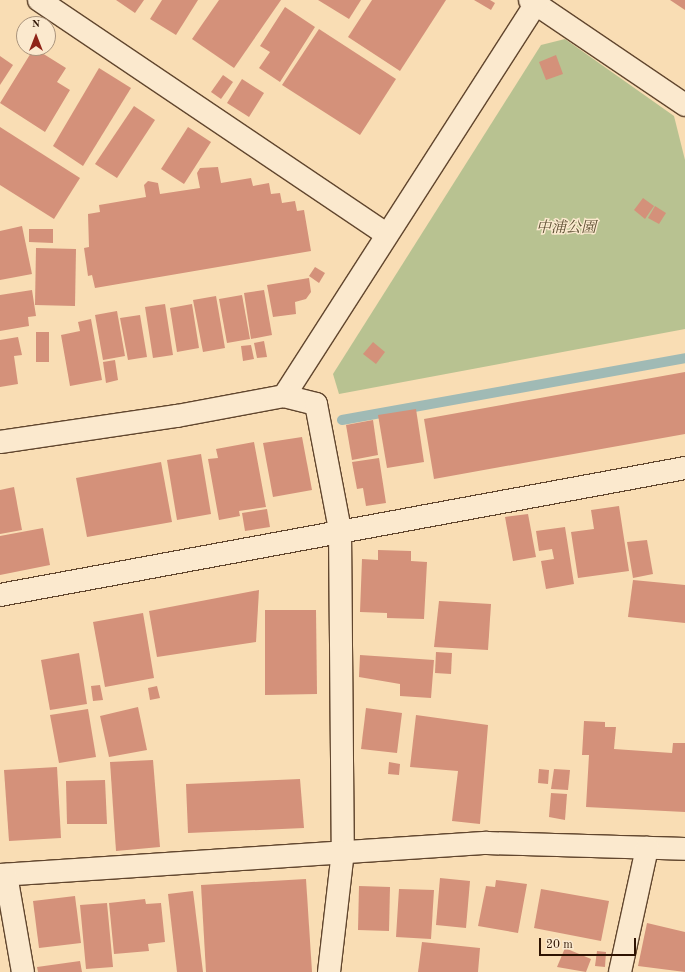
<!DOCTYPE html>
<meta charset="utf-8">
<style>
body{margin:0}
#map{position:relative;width:685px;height:972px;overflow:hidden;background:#f9ddb4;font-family:"Old Standard TT","Noto Serif JP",serif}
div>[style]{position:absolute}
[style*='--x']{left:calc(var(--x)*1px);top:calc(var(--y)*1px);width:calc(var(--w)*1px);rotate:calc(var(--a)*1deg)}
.green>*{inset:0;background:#b8c291}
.stream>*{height:10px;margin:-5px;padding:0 5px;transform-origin:5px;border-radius:5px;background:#a0bab5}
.building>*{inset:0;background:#d4917a}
.roads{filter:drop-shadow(1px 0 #61462e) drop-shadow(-1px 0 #61462e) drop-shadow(0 1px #61462e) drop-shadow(0 -1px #61462e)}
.minor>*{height:22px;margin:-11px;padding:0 11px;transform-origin:11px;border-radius:11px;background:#fbe9ce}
span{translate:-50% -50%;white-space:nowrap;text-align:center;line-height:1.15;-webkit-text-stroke:3px #fbe9ce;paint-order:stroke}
.park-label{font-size:15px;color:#5e5034;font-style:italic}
.north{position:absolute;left:16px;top:16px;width:40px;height:40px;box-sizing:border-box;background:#fbe9ce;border:1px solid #a9937c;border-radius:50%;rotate:0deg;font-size:11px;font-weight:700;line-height:16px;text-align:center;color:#2e1302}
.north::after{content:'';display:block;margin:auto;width:14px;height:18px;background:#8f2418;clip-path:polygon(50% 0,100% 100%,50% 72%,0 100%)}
.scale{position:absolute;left:539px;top:938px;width:97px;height:18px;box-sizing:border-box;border:2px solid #2e1302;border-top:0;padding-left:5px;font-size:12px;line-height:14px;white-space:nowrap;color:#2e1302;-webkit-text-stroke:3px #fbe9ce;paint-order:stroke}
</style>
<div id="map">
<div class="green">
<div style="clip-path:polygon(565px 39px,674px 116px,685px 160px,685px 329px,339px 394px,333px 374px,541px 45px)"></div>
</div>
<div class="stream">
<div style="--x:342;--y:420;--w:349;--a:-10.2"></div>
</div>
<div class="building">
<div style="clip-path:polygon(116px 0,144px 0,135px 13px)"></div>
<div style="clip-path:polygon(162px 0,198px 0,176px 35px,150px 19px)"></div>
<div style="clip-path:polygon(219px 0,281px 0,234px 68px,192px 39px)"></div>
<div style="clip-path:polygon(318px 0,361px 0,349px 19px)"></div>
<div style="clip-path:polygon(372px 0,446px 0,400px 71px,348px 37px)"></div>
<div style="clip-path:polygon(474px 0,490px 0,495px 3px,491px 10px)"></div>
<div style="clip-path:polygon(670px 0,685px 0,685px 10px)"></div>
<div style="clip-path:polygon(285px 7px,315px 27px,280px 82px,259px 68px,270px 52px,260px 46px)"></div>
<div style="clip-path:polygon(319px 29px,396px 79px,360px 135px,282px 85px)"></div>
<div style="clip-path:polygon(34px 48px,66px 68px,57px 82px,70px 90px,45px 132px,0 103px)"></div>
<div style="clip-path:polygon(556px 55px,563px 74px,546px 80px,539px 62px)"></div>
<div style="clip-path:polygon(0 56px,13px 65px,0 85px)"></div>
<div style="clip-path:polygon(99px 68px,131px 88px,83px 166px,53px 146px)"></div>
<div style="clip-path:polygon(223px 75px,233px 82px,221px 99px,211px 92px)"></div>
<div style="clip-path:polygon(242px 79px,264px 93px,249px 117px,227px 103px)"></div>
<div style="clip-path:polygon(134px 106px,155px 120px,117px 178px,95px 164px)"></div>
<div style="clip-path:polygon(0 127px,80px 178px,54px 219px,0 185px)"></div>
<div style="clip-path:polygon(188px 127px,211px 142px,184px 184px,161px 169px)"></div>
<div style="clip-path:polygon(218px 167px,221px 183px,251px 178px,253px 186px,269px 183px,271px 194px,280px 193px,282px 203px,295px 201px,297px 211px,304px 210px,311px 251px,95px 288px,92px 275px,88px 276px,84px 248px,89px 247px,88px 214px,100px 212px,99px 205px,146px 197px,144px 185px,148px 181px,158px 183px,160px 194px,200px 188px,197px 173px,200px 168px)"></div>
<div style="clip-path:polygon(643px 198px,654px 206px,645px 219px,634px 210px)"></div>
<div style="clip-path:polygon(655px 206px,666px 213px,659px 224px,648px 218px)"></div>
<div style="clip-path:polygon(22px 226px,32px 274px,0 280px,0 231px)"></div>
<div style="clip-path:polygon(29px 229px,53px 229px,53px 243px,29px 242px)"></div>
<div style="clip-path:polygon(36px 248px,76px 249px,75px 306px,35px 305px)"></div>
<div style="clip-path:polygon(315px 267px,325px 273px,319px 283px,309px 276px)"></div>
<div style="clip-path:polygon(309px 278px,311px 292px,306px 299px,295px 302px,296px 314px,273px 317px,267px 285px)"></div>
<div style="clip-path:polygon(32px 290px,36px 316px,28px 317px,29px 326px,0 331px,0 295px)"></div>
<div style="clip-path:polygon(264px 290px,272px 335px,251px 339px,244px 293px)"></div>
<div style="clip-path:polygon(242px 295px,250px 339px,227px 343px,219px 299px)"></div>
<div style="clip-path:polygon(216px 296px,225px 348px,203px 352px,193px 300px)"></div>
<div style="clip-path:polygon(165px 304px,173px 355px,153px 358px,145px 307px)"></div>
<div style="clip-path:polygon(192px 304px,199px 348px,177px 352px,170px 308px)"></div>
<div style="clip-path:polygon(117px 311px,125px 356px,103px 360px,95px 315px)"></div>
<div style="clip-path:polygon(140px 315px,147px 357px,128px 360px,120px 318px)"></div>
<div style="clip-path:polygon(91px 319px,102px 380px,70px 386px,61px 335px,80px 331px,78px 322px)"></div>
<div style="clip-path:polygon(36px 332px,49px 332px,49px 362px,36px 362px)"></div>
<div style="clip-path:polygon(18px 337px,22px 355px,14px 356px,18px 384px,0 387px,0 340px)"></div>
<div style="clip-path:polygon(264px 341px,267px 357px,257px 358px,254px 343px)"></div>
<div style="clip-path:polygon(373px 342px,385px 352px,376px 364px,363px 354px)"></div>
<div style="clip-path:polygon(251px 345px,254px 359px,243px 361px,241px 346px)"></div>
<div style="clip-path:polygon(115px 360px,118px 380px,106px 383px,103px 362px)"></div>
<div style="clip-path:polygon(685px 372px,685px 434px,434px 479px,424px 419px)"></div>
<div style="clip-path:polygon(416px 409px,424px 462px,387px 468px,378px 415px)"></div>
<div style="clip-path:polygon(373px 420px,378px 455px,352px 460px,346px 425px)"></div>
<div style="clip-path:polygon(302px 437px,312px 490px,273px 497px,263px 443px)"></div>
<div style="clip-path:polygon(254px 442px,266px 507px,239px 511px,240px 516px,219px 520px,208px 459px,218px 458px,216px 449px)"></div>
<div style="clip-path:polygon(201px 454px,211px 514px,177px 520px,167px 460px)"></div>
<div style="clip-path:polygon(379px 458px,386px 503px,366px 506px,363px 488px,357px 489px,352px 462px)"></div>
<div style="clip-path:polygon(161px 462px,172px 522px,87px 537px,76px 478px)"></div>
<div style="clip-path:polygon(14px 487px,22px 530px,0 534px,0 490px)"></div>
<div style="clip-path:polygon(619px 506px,629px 571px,578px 578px,571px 532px,594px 529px,591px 510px)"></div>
<div style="clip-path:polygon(267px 509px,270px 527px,245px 531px,242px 513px)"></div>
<div style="clip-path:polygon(528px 514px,536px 557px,513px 561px,505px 517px)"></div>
<div style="clip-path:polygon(565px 527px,574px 584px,546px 589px,541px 561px,554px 559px,552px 549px,539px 551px,536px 531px)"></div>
<div style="clip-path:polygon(43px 528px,50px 565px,0 575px,0 536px)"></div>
<div style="clip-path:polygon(647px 540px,653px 574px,633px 578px,627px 542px)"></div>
<div style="clip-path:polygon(378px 550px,411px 551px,411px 561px,427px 562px,424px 619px,387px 618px,387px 613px,360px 612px,362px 559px,378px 560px)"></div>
<div style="clip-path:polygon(633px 580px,685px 585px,685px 623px,628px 617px)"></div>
<div style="clip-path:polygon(259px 590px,256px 642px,157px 657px,149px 611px)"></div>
<div style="clip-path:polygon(439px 601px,491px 604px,488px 650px,434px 647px)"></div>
<div style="clip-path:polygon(265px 610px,316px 610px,317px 694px,265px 695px)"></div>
<div style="clip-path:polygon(143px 613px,154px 678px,105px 687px,93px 622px)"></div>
<div style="clip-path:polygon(436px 652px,452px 653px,451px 674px,435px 673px)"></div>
<div style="clip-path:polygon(79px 653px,87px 704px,50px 710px,41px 660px)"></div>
<div style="clip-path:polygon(360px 655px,434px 660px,431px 698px,400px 696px,400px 684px,359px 677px)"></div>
<div style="clip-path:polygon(100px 685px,103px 700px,93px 701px,91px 686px)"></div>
<div style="clip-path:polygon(157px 686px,160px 698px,150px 700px,148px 688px)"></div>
<div style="clip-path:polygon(138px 707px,147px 750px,109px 757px,100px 716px)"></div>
<div style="clip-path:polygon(366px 708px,402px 713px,397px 753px,361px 749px)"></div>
<div style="clip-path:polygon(88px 709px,96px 757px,59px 763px,50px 715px)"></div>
<div style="clip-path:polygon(416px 715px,488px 725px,480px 824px,452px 821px,458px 771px,410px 767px)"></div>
<div style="clip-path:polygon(584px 721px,605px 722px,605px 727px,616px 727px,614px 749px,672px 753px,673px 743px,685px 743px,685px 812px,586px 807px,589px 755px,582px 755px)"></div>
<div style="clip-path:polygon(153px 760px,160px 847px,116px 851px,110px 762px)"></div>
<div style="clip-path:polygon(389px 762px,400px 764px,399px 775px,388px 774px)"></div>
<div style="clip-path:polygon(57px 767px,61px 838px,9px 841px,4px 770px)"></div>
<div style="clip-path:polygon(539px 769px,549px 770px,548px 784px,538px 783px)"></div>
<div style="clip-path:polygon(554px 769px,570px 770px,568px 790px,551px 789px)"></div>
<div style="clip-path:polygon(300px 779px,304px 828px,188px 833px,186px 784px)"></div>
<div style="clip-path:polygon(105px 780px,107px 824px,67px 824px,66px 781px)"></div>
<div style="clip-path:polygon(551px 793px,567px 794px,565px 820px,549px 817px)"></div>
<div style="clip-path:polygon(440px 878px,470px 881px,466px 928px,436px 925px)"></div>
<div style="clip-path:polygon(306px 879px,312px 972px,206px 972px,201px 885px)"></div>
<div style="clip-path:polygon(496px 880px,527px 884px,518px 933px,478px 926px,486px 886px,495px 887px)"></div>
<div style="clip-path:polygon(359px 886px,390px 887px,389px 931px,358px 930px)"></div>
<div style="clip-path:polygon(399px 889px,434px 890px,431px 939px,396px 937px)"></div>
<div style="clip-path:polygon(541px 889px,609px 901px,601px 941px,534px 928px)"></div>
<div style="clip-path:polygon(193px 891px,203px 972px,177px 972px,168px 894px)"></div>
<div style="clip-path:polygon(75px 896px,81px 943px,39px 948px,33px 901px)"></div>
<div style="clip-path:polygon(145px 899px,146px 904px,161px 903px,165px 942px,148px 944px,149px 951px,114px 954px,109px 903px)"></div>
<div style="clip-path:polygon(107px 903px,113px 967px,86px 969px,80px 905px)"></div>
<div style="clip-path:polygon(647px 923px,685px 932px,685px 972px,638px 966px)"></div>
<div style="clip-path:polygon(422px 942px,480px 948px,478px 972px,418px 972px)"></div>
<div style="clip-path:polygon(565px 948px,591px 959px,586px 972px,557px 967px)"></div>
<div style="clip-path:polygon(597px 951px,606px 952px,605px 967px,595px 966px)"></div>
<div style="clip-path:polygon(80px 961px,82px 972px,38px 972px,37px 967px)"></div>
</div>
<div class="roads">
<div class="minor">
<div style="--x:39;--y:0;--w:419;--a:34"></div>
<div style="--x:530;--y:0;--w:187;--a:34.1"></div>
<div style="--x:284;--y:396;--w:470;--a:-57.3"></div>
<div style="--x:0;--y:442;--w:179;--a:-8.4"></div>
<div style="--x:177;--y:416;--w:109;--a:-10.6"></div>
<div style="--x:284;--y:396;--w:33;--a:14"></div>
<div style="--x:316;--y:404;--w:128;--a:79.2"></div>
<div style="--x:340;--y:530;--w:321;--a:89.5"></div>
<div style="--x:343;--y:851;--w:122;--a:96.6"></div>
<div style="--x:0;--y:595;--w:697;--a:-10.5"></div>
<div style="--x:0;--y:875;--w:488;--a:-3.8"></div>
<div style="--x:487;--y:843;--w:198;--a:1.7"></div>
<div style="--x:6;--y:875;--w:98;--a:80.1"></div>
<div style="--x:620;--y:972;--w:127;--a:-77.7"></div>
</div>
</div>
<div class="park-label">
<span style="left:566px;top:229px">中浦公園</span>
</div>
<div class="north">N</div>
<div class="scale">20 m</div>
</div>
